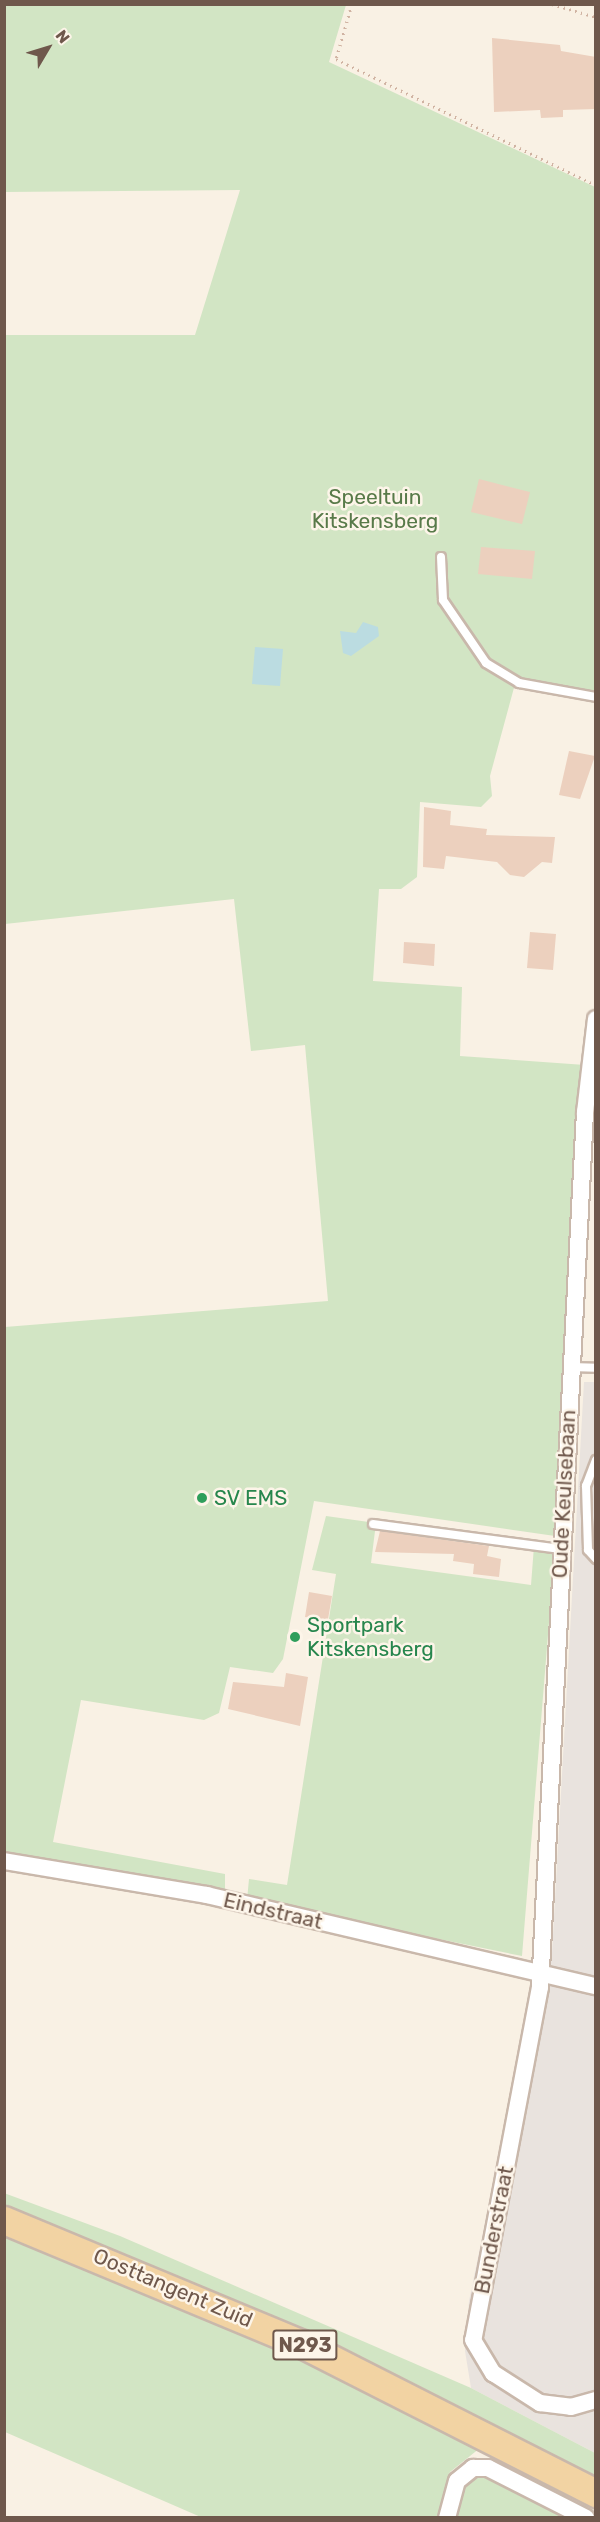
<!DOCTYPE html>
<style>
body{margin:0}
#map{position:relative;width:600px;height:2522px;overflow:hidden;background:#f9f1e4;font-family:Rubik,sans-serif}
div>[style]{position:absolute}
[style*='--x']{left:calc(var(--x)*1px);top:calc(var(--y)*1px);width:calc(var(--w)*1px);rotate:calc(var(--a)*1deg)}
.industrial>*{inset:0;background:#e9e3de}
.green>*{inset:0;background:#d2e5c4}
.water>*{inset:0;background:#bbdce1}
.building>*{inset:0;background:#ecd0be}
.path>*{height:3px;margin-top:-1.5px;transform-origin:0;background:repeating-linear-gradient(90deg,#d0b3a2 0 1.5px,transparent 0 6px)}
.roads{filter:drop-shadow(2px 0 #c9b8ab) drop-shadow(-2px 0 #c9b8ab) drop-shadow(0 2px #c9b8ab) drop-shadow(0 -2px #c9b8ab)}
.lane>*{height:8px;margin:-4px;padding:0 4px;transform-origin:4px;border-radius:4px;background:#fff}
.street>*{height:16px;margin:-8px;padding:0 8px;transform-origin:8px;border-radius:8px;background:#fff}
.primary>*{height:27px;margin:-13.5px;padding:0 13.5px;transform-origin:13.5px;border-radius:13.5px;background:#f2d3a3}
.dots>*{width:16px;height:16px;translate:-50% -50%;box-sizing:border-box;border:3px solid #fdf5e9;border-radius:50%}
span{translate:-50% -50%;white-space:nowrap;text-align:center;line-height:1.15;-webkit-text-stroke:5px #fdf5e9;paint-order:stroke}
.shield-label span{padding:2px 4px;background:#fdf5e9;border:2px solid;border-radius:4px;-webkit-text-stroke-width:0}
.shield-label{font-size:20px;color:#6f584c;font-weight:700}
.park-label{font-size:21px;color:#587a49}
.street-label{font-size:21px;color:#6f584c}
.leisure-label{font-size:21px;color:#27864d}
.left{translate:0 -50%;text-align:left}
.frame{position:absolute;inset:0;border:6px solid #6f584c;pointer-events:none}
.north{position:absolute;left:18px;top:18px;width:60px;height:60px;-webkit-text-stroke:4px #fdf5e9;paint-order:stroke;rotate:52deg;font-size:16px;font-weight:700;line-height:24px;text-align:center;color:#6f584c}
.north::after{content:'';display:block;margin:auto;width:21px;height:27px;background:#6f584c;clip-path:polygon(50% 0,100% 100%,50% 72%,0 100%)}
</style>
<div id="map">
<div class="industrial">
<div style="clip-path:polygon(584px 1382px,595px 1382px,595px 2453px,471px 2388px,465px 2351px,469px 2301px,530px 2006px,544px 1988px,552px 1953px)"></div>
</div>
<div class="green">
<div style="clip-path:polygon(4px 5px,346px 5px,329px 62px,595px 187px,595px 702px,515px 684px,490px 776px,492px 796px,481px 807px,420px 802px,417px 877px,401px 889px,379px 889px,373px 981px,462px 987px,460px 1056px,585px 1065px,555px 1536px,314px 1501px,283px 1659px,273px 1673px,230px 1667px,219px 1713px,204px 1720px,81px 1700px,53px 1842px,225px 1874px,225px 1894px,5px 1854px,5px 1327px,328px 1301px,305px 1045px,251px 1051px,234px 899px,5px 924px,5px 335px,195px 335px,240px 190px,5px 192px)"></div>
<div style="clip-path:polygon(326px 1516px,376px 1523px,371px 1563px,531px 1585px,534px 1546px,555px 1548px,522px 1956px,247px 1900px,249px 1879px,287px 1885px,336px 1574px,312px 1570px)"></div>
<div style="clip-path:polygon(4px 2193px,120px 2236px,471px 2388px,595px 2453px,595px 2481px,5px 2209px)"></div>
<div style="clip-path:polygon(4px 2235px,267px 2343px,480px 2448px,450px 2472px,438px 2517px,203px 2518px,5px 2432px)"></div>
<div style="clip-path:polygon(481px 2469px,572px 2518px,454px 2518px,464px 2484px)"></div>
</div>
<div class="water">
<div style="clip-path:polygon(363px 622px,378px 627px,379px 636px,351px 656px,343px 653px,340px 631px,356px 633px)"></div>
<div style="clip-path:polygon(255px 647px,283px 649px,280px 686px,252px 684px)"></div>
</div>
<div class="building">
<div style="clip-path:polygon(492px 38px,560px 45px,561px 51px,596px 57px,596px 109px,563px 110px,563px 117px,541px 118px,540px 110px,494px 112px)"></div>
<div style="clip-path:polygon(479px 479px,530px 492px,522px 524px,471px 512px)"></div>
<div style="clip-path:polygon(481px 547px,535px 551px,532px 579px,478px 574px)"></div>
<div style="clip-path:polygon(569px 751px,595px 756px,580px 799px,559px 795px)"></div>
<div style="clip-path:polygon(424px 807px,451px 811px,450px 825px,487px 829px,486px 835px,555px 837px,552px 863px,542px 862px,524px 877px,510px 875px,497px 862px,446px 856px,444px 869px,423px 867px)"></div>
<div style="clip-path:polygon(530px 932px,556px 934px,553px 970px,527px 968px)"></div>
<div style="clip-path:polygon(404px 942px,435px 944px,434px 966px,403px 963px)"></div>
<div style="clip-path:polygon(380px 1531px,489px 1546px,487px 1556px,501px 1559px,499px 1577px,473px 1574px,474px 1564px,453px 1561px,454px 1554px,375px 1552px)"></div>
<div style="clip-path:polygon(309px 1592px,332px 1596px,326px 1631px,310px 1629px,312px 1618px,305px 1617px)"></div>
<div style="clip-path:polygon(286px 1673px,308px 1677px,300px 1726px,228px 1709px,233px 1682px,284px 1687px)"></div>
</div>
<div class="path">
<div style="--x:352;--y:4;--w:57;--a:106.2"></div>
<div style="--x:336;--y:59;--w:289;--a:25.9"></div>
<div style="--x:552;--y:4;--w:46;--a:16.5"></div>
</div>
<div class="roads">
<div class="lane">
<div style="--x:441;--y:557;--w:43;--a:87.3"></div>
<div style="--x:443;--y:600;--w:76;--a:55.7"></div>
<div style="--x:486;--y:663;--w:39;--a:31"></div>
<div style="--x:519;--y:683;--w:78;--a:10.3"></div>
<div style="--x:571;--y:1367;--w:25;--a:2"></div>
<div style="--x:596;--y:1460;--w:28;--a:111"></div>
<div style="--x:586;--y:1486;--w:64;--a:88.2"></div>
<div style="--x:588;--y:1550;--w:12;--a:48"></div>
<div style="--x:373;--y:1524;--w:189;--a:7.6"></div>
</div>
<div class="street">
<div style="--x:596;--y:1019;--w:94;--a:96.7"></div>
<div style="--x:585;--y:1112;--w:876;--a:92.94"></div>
<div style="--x:540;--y:1987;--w:359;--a:100.7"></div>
<div style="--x:473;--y:2340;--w:39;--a:59"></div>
<div style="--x:493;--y:2373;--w:56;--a:32.6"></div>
<div style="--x:540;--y:2403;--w:31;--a:7"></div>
<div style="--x:571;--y:2407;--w:26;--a:-16"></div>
<div style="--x:4;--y:1861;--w:206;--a:9.5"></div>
<div style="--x:207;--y:1895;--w:400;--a:13.2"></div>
<div style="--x:447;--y:2518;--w:38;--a:-75"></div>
<div style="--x:457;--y:2481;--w:21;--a:-39"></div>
<div style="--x:473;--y:2468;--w:15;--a:0"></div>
<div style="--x:488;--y:2468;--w:110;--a:27"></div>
</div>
<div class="primary">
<div style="--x:4;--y:2220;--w:323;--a:22.6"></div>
<div style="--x:302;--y:2344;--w:330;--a:26.9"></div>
</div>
</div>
<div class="dots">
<div style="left:202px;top:1498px;background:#2e9e5b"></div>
<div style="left:295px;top:1637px;background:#2e9e5b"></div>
</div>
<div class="shield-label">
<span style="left:305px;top:2345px">N293</span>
</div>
<div class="park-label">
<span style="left:375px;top:509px">Speeltuin<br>Kitskensberg</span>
</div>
<div class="street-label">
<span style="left:564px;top:1494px;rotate:-87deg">Oude Keulsebaan</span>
<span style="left:273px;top:1911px;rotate:13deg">Eindstraat</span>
<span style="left:494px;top:2230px;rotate:-79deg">Bunderstraat</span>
<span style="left:173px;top:2288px;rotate:23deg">Oosttangent Zuid</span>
</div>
<div class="leisure-label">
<span class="left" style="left:214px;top:1498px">SV EMS</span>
<span class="left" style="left:307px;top:1637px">Sportpark<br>Kitskensberg</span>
</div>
<div class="frame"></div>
<div class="north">N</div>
</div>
